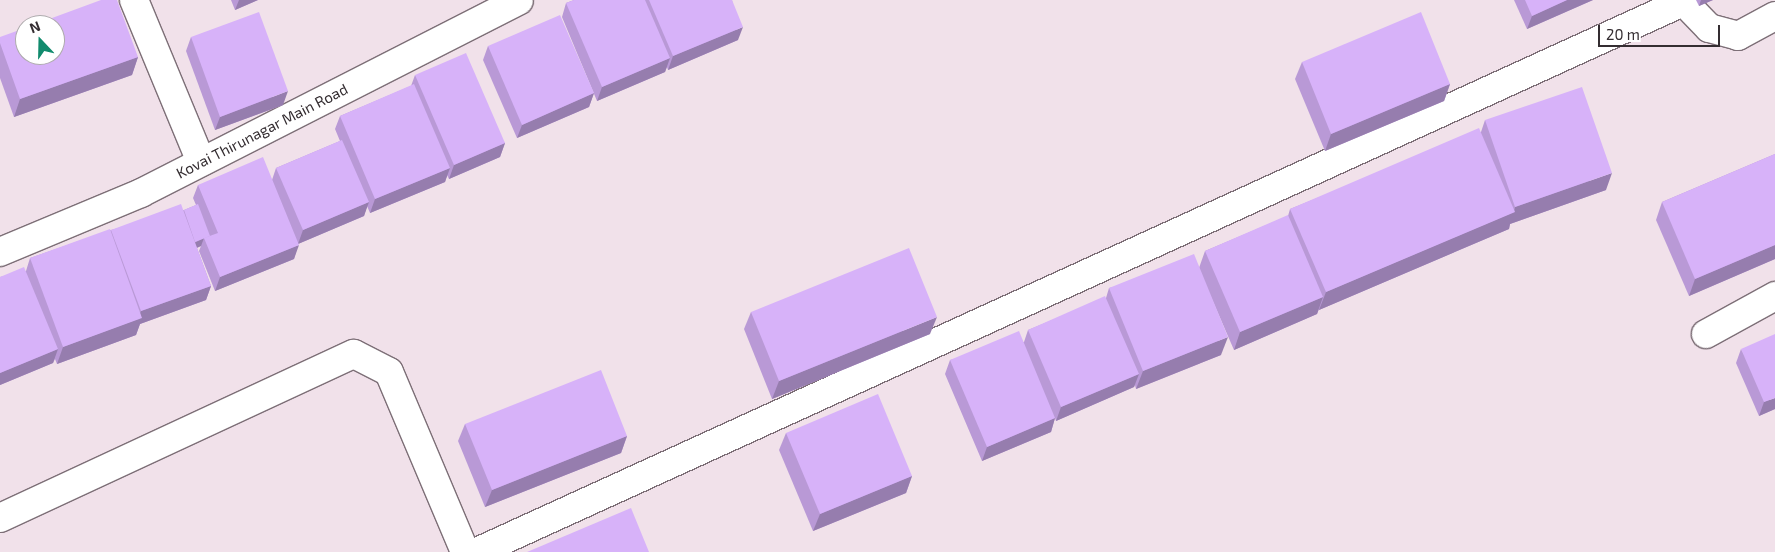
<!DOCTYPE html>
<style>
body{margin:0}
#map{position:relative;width:1775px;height:552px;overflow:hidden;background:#f1e1ea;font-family:"Exo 2",sans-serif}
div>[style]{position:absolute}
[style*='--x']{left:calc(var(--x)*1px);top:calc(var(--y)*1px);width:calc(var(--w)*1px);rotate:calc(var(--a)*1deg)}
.roads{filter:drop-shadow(1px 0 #7d6f77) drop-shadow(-1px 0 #7d6f77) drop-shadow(0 1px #7d6f77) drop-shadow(0 -1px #7d6f77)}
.minor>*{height:28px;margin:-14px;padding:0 14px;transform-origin:14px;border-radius:14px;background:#fff}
.wall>*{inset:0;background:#b999d6}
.shaded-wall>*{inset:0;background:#967dae}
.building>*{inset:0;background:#d7b2f9}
span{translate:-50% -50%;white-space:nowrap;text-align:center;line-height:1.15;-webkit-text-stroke:5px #fff;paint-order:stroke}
.street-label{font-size:15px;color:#342d31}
.north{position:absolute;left:15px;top:15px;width:50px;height:50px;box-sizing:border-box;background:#fff;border:1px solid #aeabad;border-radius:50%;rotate:339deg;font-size:14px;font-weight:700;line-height:20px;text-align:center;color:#342d31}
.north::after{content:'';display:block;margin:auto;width:18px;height:22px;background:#118b6d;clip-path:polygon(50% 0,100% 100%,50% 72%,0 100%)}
.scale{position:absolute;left:1598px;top:25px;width:122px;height:22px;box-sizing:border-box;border:2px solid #342d31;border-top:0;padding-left:6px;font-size:15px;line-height:18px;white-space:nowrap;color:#342d31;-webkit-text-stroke:4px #fff;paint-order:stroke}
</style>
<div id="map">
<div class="roads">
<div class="minor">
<div style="--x:134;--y:0;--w:175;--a:67.5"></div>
<div style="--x:1682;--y:0;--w:39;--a:46"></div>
<div style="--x:1709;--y:28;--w:30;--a:15"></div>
<div style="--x:1738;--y:36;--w:42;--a:-28.4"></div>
<div style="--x:0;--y:252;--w:153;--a:-22.7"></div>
<div style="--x:141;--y:193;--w:424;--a:-27"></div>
<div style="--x:1706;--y:334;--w:79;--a:-28.8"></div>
<div style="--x:0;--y:518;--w:390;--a:-24.9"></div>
<div style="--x:354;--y:354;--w:39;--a:27"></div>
<div style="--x:389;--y:372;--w:195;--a:67.1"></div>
<div style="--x:477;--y:552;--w:1325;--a:-24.52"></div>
</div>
</div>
<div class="wall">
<div style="clip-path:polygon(231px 0,258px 0,235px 10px)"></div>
<div style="clip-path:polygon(574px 0,732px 0,738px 40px,668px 70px,667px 67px,665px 72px,597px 101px,562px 17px,566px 3px)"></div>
<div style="clip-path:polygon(1514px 0,1593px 0,1527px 29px)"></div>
<div style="clip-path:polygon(1696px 0,1713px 0,1699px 6px)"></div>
<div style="clip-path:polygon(0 37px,138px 57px,132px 75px,14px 117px,0 78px)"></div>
<div style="clip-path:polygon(191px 37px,283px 105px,215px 130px,186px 51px)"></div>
<div style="clip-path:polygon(488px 46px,594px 93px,589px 107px,517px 138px,483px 60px)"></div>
<div style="clip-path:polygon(1302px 62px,1450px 84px,1444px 101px,1325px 151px,1295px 79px)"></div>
<div style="clip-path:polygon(415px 75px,505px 143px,500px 157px,449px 179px,447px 175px,445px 182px,370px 213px,367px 206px,364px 216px,298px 244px,294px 259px,215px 291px,199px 251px,201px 246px,197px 248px,211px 286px,206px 300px,140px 324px,136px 335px,57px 364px,55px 359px,53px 363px,0 385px,0 277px,26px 271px,30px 258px,111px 230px,184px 210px,196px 205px,193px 198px,198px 185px,272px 180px,276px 168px,340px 141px,335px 129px,340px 116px,411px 86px)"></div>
<div style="clip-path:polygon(1485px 120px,1606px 190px,1510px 224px,1509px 229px,1319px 310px,1319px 309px,1317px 314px,1234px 350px,1211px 297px,1221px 355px,1136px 389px,1135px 385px,1134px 387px,1056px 421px,1055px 418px,1051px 432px,982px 461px,945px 374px,950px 360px,1024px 342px,1028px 330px,1106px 298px,1109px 288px,1199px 268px,1205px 251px,1288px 216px,1290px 209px,1481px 132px)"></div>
<div style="clip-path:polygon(1775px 154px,1775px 259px,1689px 296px,1656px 220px,1662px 202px)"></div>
<div style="clip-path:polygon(751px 312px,930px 334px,772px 399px,744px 329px)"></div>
<div style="clip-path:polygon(1741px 349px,1775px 409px,1759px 416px,1736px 363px)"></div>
<div style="clip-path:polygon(465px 424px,627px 436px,621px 453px,485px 507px,458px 441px)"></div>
<div style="clip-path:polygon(786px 433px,912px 476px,906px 493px,813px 531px,779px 450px)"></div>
</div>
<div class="shaded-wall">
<div style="clip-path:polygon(239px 0,258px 0,235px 10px)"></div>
<div style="clip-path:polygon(1567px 0,1593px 0,1527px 29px,1532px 16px)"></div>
<div style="clip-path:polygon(1701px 0,1713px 0,1699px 6px)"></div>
<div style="clip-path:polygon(743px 27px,738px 40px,668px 70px,673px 56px)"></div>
<div style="clip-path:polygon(138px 57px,132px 75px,14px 117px,20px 99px)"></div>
<div style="clip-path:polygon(670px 58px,665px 72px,597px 101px,602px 87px)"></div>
<div style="clip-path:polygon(1450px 84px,1444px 101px,1325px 151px,1331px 134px)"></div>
<div style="clip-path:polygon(288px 91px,283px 105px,215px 130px,220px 117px)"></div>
<div style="clip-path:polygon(594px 93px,589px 107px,517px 138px,522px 125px)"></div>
<div style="clip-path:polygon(505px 143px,500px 157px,449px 179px,454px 165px)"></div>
<div style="clip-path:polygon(450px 168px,445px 182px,370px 213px,375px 199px)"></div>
<div style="clip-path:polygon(1612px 173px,1606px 190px,1510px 224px,1509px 229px,1319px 310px,1326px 292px,1514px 212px,1515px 207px)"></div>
<div style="clip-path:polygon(369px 202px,364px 216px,298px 244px,303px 230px)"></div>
<div style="clip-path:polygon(204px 238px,201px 246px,191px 250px,194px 243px)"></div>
<div style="clip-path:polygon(299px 245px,294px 259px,215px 291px,220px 277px)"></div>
<div style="clip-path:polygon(1775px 245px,1775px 259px,1689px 296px,1695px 279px)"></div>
<div style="clip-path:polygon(211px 286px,206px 300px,140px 324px,136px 335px,57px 364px,63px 347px,138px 319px,141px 311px)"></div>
<div style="clip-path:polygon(1323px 297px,1317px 314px,1234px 350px,1240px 332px)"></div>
<div style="clip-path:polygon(937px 317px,930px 334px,772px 399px,779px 381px)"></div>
<div style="clip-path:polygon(1228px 337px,1221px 355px,1136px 389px,1143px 371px)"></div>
<div style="clip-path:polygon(58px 349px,53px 363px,0 385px,0 373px)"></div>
<div style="clip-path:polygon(1139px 374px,1134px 387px,1056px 421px,1061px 407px)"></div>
<div style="clip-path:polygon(1775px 398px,1775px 409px,1759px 416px,1764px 402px)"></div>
<div style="clip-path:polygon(1055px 418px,1051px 432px,982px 461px,987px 447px)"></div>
<div style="clip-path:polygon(627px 436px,621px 453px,485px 507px,492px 490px)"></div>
<div style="clip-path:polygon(912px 476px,906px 493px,813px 531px,820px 514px)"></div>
</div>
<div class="building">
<div style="clip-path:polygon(101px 0,117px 0,138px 57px,20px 99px,0 43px,0 37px,25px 28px,25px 55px,55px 55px,55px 25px,33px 25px)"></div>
<div style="clip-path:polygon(574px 0,645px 0,670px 58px,602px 87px,566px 3px)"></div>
<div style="clip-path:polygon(649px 0,732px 0,743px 27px,673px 56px)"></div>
<div style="clip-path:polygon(1525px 0,1567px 0,1532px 16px)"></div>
<div style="clip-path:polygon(259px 12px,288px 91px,220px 117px,191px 37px)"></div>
<div style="clip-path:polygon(1421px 12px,1450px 84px,1331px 134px,1302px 62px)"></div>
<div style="clip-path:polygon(560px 15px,594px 93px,522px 125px,488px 46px)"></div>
<div style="clip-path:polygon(466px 53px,505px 143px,454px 165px,415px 75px)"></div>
<div style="clip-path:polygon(414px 84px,450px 168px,375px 199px,340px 116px)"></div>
<div style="clip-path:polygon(1582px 87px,1612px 173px,1515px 207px,1485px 120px)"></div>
<div style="clip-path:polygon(1479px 128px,1515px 212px,1326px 292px,1290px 209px)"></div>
<div style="clip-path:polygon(342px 140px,369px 202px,303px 230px,276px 168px)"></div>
<div style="clip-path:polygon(1775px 154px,1775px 245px,1695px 279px,1662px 202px)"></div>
<div style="clip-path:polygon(263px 157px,299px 245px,220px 277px,204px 238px,218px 233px,198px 185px)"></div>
<div style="clip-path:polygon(181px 204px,211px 286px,141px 311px,111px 230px)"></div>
<div style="clip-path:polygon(198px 204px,210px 236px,195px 242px,184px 210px)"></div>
<div style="clip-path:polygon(1288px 215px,1323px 297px,1240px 332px,1205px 251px)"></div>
<div style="clip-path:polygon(110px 229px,142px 318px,63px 347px,30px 258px)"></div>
<div style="clip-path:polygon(909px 248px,937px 317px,779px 381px,751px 312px)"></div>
<div style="clip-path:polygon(1194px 254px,1228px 337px,1143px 371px,1109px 288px)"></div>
<div style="clip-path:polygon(24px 267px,58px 349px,0 373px,0 277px)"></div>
<div style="clip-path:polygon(1105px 296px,1139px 374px,1061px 407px,1028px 330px)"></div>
<div style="clip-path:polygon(1019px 331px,1055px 418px,987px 447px,950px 360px)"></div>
<div style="clip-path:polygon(1775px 334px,1775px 398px,1764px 402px,1741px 349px)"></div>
<div style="clip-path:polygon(601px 370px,627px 436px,492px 490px,465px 424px)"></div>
<div style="clip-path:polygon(878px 394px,912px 476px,820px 514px,786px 433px)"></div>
<div style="clip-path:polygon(631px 508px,649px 552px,527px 552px)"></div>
</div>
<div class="street-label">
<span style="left:262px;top:131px;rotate:-27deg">Kovai Thirunagar Main Road</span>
</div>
<div class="north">N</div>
<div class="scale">20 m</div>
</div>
